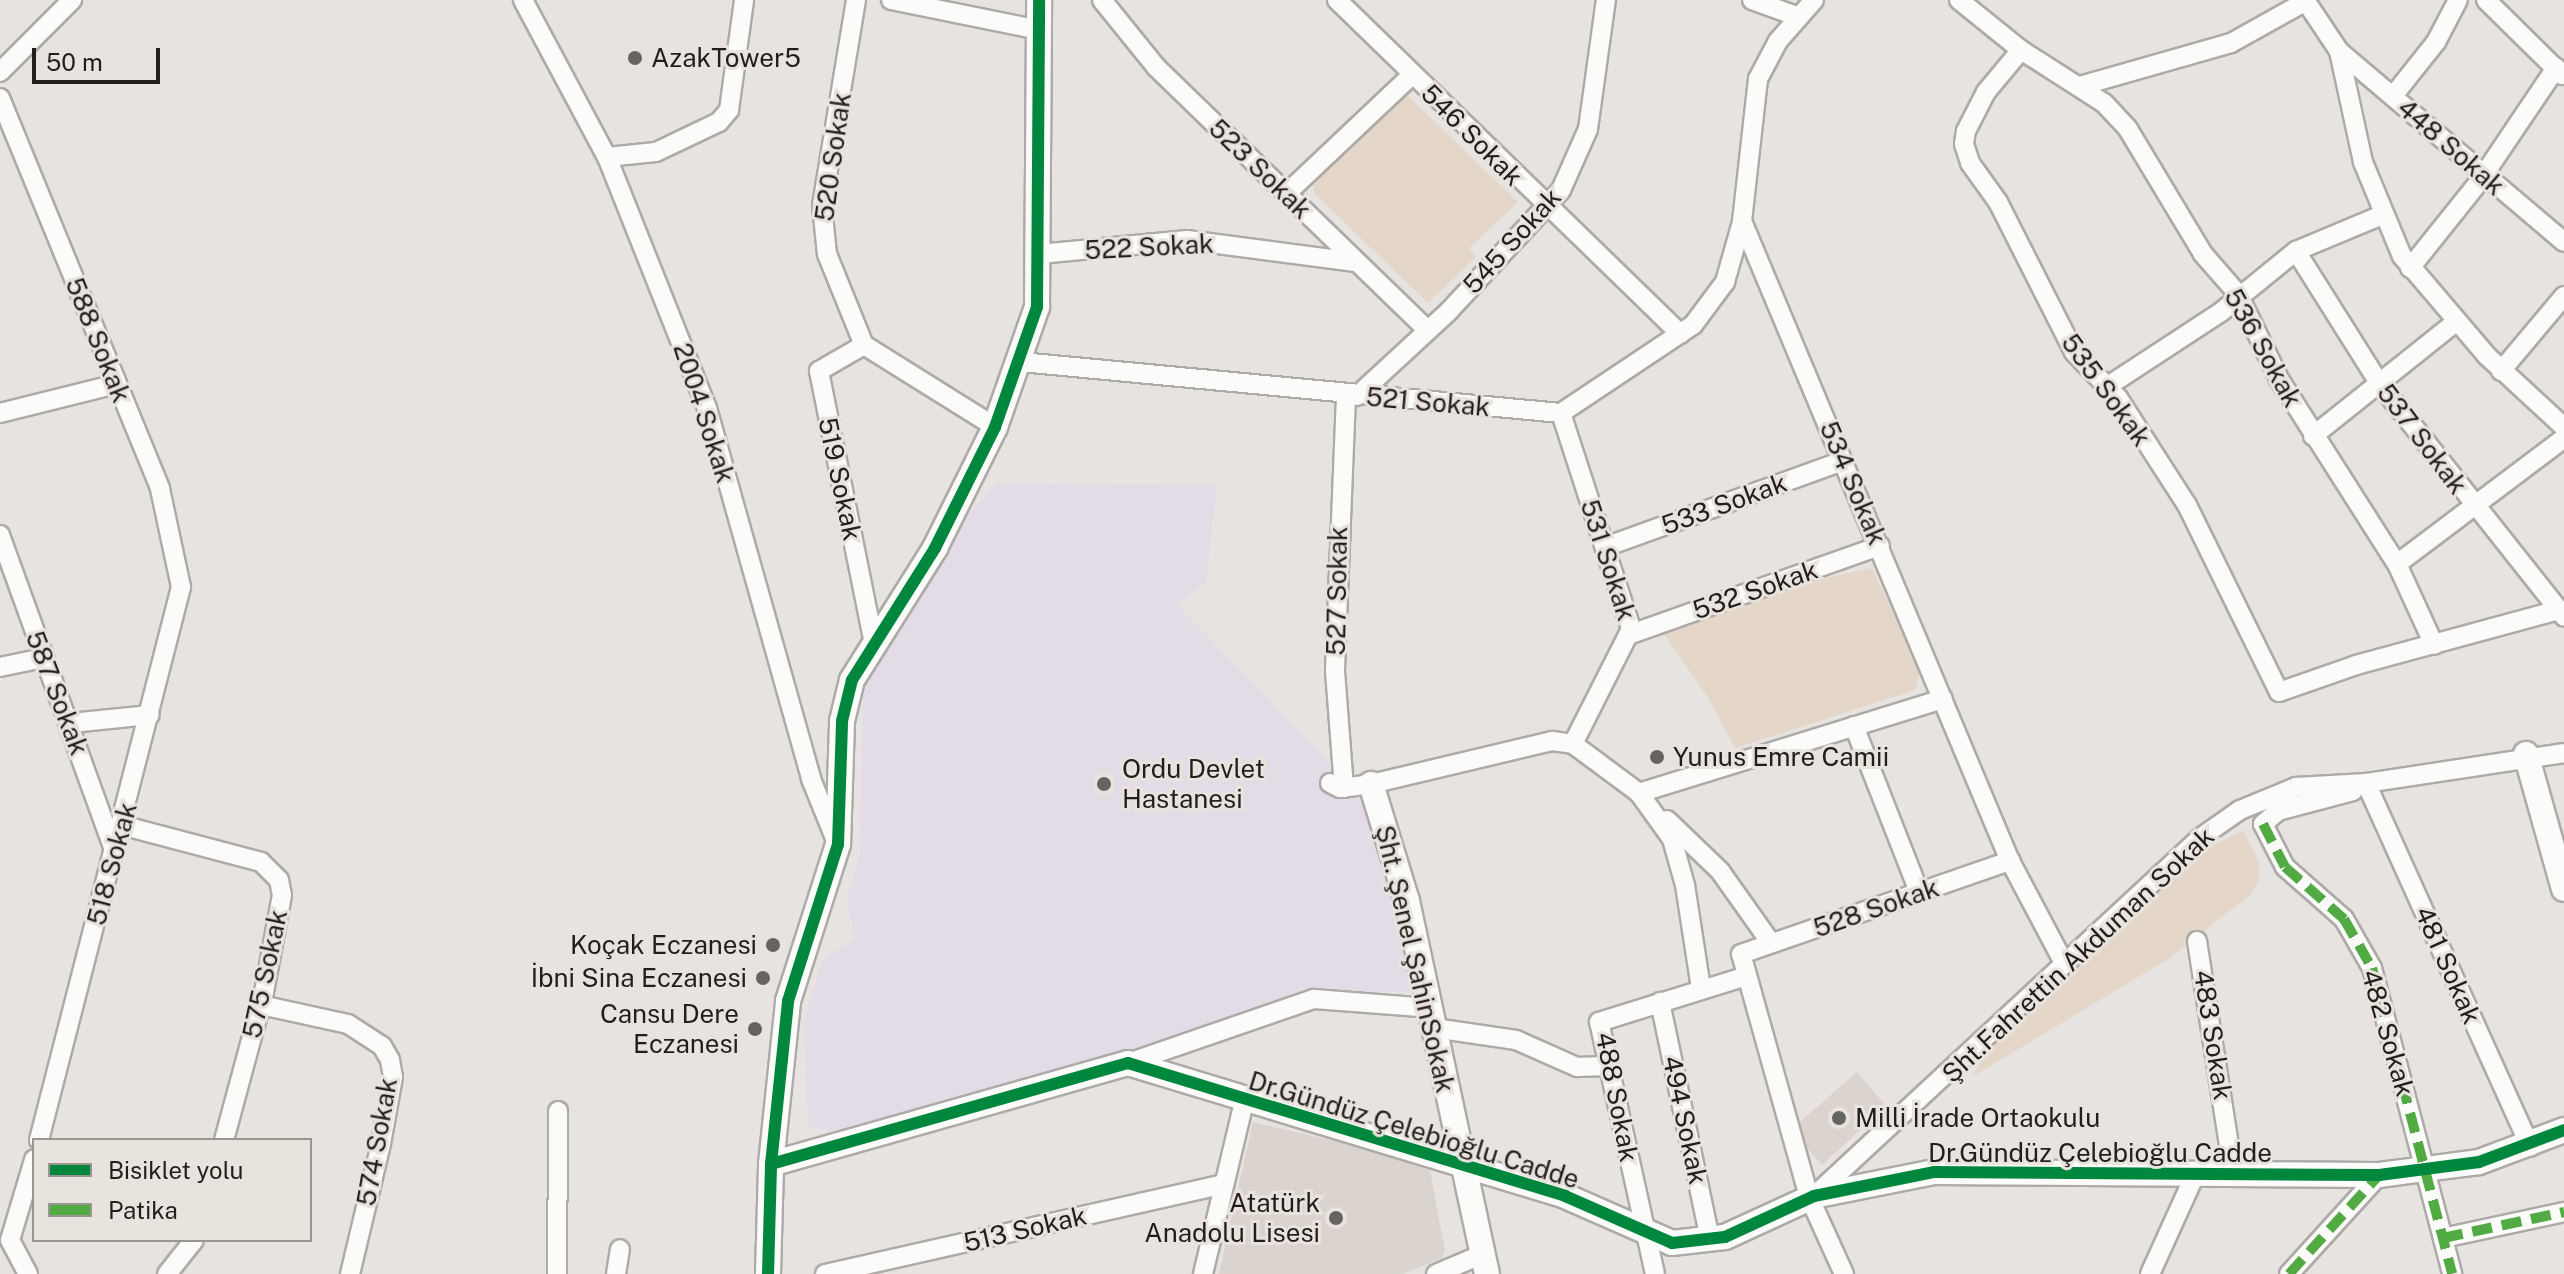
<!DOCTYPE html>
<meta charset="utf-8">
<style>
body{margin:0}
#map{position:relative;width:2564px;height:1274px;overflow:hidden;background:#e6e3e1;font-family:"Public Sans",sans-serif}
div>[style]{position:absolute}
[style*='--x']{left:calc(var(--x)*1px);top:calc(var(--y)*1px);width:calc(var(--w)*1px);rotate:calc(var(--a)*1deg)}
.commercial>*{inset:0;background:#e3dce6}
.built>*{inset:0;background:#dbd3cd}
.green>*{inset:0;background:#e4d6c8}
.roads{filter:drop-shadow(2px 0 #adaaa8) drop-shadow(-2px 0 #adaaa8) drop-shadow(0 2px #adaaa8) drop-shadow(0 -2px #adaaa8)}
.minor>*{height:18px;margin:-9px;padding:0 9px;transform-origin:9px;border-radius:9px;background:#fbfbfa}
.tertiary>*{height:24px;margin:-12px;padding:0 12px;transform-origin:12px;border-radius:12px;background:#fbfbfa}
.quiet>*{height:10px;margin-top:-5px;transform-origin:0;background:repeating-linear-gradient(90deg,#52aa43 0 20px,transparent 0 30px)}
.cycleway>*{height:12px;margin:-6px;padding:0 6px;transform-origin:6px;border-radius:6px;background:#00873e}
.dots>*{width:22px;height:22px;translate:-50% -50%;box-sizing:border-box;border:4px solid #e9e3de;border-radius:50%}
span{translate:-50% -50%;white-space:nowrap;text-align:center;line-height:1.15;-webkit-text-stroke:6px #e9e3de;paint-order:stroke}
.poi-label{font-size:26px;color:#211f1d}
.left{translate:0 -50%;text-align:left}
.right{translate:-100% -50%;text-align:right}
.street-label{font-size:26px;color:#211f1d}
.legend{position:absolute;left:32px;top:1138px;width:280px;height:104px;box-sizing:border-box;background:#e9e3de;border:2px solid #999591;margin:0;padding:10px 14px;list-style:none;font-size:24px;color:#211f1d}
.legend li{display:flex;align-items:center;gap:16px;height:40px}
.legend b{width:40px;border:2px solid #999591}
.scale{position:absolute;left:32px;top:48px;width:128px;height:36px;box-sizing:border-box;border:4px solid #211f1d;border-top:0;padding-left:10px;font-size:24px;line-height:28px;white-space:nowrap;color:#211f1d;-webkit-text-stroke:6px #e9e3de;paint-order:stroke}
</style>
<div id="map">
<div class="commercial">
<div style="clip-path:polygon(998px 483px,1217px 485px,1206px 582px,1177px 605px,1325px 757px,1369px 811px,1417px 991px,1301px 992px,1048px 1078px,851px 1133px,808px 1128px,804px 1021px,822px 961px,854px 938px,847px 899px,860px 851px,863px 696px,894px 628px,968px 515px)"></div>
</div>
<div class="built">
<div style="clip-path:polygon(1857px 1072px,1886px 1106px,1822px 1165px,1791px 1130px)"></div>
<div style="clip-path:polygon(1253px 1122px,1376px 1151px,1430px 1171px,1445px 1251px,1442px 1258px,1403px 1274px,1219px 1274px)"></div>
</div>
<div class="green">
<div style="clip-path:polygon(1405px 93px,1518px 202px,1469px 248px,1476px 257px,1428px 303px,1314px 193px,1314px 177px)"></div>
<div style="clip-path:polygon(1872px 568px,1920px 670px,1915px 690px,1735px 748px,1709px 699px,1664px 634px,1825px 578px)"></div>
<div style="clip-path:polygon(2243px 830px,2259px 862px,2259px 881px,2250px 895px,2168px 959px,1972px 1077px,1986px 1051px,2161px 888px,2204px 851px)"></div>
</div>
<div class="roads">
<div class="minor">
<div style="--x:523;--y:0;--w:178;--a:61.9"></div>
<div style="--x:607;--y:157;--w:270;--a:68.3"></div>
<div style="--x:707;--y:408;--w:385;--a:74.3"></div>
<div style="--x:811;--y:779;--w:64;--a:67.9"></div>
<div style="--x:856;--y:0;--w:209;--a:99.4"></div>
<div style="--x:822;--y:206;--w:48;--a:84.1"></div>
<div style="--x:827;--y:254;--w:98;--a:67.9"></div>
<div style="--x:864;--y:345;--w:155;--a:32"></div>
<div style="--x:891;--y:0;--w:147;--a:11.4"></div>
<div style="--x:1102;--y:0;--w:86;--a:51.1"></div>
<div style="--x:1156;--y:67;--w:378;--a:44.1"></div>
<div style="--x:1337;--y:0;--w:479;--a:44.2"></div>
<div style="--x:1752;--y:0;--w:50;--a:19.9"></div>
<div style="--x:1814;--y:0;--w:55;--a:131.3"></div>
<div style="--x:1778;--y:41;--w:43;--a:117.8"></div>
<div style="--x:1758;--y:79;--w:143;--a:96.4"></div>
<div style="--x:1742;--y:221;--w:694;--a:67.28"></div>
<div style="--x:2010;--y:861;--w:115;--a:62.1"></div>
<div style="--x:1959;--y:0;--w:80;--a:38.9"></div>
<div style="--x:2021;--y:50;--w:98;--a:32.6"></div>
<div style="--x:2104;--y:103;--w:35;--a:47"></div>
<div style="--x:2128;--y:129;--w:146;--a:59"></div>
<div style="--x:2203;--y:254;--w:53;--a:48.8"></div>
<div style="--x:2238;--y:294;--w:94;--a:64.2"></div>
<div style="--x:2279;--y:379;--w:219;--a:57.5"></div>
<div style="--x:2397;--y:564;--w:89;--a:65.4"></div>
<div style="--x:2305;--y:0;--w:61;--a:56.3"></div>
<div style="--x:2339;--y:51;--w:114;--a:77.8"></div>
<div style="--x:2363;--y:162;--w:102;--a:67.5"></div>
<div style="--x:2402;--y:256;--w:131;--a:49.6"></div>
<div style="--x:2487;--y:356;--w:105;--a:42.7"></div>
<div style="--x:2486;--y:0;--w:107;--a:44.6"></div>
<div style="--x:2021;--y:50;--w:55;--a:129.8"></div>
<div style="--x:1986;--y:92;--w:44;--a:117.1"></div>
<div style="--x:1966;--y:131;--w:13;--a:99"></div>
<div style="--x:1964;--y:144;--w:20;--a:72"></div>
<div style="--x:1970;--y:163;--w:48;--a:54.3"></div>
<div style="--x:1998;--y:202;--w:168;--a:63.1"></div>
<div style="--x:2074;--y:352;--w:64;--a:46.3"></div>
<div style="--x:2118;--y:398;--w:127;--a:57.2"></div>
<div style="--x:2187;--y:505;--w:208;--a:63.8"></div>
<div style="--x:2279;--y:692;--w:82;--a:-19.3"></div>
<div style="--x:2356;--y:665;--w:210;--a:-15.2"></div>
<div style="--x:2339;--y:51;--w:295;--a:40.3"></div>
<div style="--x:0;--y:72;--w:102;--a:-45"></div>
<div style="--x:2080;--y:86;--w:157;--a:-15.9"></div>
<div style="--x:2231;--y:43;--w:86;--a:-29.2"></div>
<div style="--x:2393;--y:96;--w:69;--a:-51.5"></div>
<div style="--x:2436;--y:42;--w:47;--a:-62.4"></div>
<div style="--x:0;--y:98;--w:422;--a:67.7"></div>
<div style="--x:160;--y:489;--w:100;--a:77.9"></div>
<div style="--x:181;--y:587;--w:571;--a:104.4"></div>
<div style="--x:607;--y:157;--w:49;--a:-5.8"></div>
<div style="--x:656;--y:152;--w:70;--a:-25.5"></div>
<div style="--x:719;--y:122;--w:16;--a:-50"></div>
<div style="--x:729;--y:110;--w:111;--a:-82.2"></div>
<div style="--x:1286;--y:194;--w:173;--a:-43.4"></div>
<div style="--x:2296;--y:251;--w:156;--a:57.8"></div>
<div style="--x:2379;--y:383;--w:298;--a:51.6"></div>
<div style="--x:1039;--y:254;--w:149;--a:-5.4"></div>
<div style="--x:1187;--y:240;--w:168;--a:7.5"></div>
<div style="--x:2410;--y:268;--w:110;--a:-51.3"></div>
<div style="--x:2479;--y:182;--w:138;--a:-56"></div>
<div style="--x:864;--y:345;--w:52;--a:150"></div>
<div style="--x:819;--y:371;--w:273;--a:78.6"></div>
<div style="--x:1021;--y:362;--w:542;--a:5.4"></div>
<div style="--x:1561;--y:413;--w:159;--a:-33.7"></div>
<div style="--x:1693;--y:325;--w:54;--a:-53.3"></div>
<div style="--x:1725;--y:282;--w:62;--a:-74.2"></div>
<div style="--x:2501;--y:371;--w:98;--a:-50"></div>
<div style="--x:2108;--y:386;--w:135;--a:-33.2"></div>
<div style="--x:2221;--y:312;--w:97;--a:-39.1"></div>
<div style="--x:2296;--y:251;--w:93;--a:-22.7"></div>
<div style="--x:1357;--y:396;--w:125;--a:-42.7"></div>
<div style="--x:1449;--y:311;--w:165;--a:-47.2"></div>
<div style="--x:1561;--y:190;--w:67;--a:-66.1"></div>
<div style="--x:1588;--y:129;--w:130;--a:-82.1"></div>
<div style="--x:0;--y:413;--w:120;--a:-14"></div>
<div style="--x:1561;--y:413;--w:227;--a:72"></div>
<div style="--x:1631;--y:629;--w:129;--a:116.8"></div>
<div style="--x:2313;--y:436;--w:183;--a:-38.6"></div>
<div style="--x:0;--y:535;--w:335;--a:70.1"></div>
<div style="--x:1605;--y:547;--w:252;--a:-19.9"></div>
<div style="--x:2397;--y:564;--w:209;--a:-37"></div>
<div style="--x:1631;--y:634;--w:264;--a:-19.5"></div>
<div style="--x:0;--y:667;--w:44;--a:-11.8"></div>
<div style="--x:71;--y:723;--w:79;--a:-5.8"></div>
<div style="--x:1854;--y:726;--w:180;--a:68.6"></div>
<div style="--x:1330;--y:783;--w:11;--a:27"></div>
<div style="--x:1340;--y:788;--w:31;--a:-7"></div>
<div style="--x:1371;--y:784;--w:186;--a:-13.4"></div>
<div style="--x:1552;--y:741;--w:21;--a:8"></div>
<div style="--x:1573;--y:744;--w:82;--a:36.6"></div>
<div style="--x:1639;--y:793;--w:57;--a:54.3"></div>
<div style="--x:1672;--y:839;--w:48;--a:74.2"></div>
<div style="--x:1685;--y:885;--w:104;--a:81.2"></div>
<div style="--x:2366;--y:783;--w:399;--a:65.7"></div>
<div style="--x:1344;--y:788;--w:118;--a:-94.4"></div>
<div style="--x:1335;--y:670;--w:275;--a:-87.7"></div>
<div style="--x:2353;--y:791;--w:78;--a:165.1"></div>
<div style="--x:2278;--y:811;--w:20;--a:139"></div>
<div style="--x:2263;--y:824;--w:48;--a:62.9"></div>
<div style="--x:2285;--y:867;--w:79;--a:41.4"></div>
<div style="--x:2344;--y:919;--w:56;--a:60.3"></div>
<div style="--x:2372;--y:968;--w:316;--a:75.3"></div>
<div style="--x:1639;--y:793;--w:318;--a:-17.2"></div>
<div style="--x:1667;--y:820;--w:74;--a:43.9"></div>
<div style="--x:1720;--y:871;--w:88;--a:54.7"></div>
<div style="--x:121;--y:825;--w:145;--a:14.8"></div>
<div style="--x:261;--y:862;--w:25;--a:45"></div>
<div style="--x:279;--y:880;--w:15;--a:79"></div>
<div style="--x:282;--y:895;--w:99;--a:100.5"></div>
<div style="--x:264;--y:992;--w:153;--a:105.1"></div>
<div style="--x:2197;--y:941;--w:239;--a:81.1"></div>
<div style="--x:1660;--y:1002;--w:242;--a:78.1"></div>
<div style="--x:261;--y:1005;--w:89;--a:12.3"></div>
<div style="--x:348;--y:1024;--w:40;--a:32.9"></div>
<div style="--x:382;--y:1046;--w:16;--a:60"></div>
<div style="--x:390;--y:1060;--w:17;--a:80"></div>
<div style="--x:393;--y:1077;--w:68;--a:100.2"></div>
<div style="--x:381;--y:1144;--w:134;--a:103.4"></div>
<div style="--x:1434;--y:1028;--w:83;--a:8.3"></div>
<div style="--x:1516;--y:1040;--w:67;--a:23.9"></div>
<div style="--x:1577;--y:1067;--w:31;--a:-2"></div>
<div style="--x:1128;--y:1063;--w:197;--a:-19"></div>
<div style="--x:1314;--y:999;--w:116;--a:4.4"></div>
<div style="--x:1814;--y:1196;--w:526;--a:-42.84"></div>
<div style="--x:2200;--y:838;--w:49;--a:-35"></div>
<div style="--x:2240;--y:810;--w:61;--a:-22.3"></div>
<div style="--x:2296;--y:787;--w:70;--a:-3.3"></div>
<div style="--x:2366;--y:783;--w:200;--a:-8.6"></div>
<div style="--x:2443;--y:1238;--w:124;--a:-12.1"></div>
<div style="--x:28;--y:1274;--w:38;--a:-118"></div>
<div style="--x:10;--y:1240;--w:84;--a:-73.3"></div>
<div style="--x:167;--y:1274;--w:43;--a:-51.5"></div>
<div style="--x:557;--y:1274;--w:163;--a:-89.6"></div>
<div style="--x:616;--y:1274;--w:25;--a:-81"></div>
<div style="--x:825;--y:1274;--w:409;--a:-12.7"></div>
<div style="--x:1203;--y:1274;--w:177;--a:-76.6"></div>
<div style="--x:1436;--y:1274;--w:51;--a:-23.1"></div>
<div style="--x:1655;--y:1274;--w:258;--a:-102.5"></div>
<div style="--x:1599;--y:1022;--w:155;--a:-17.3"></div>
<div style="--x:1844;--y:1274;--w:85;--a:-114.4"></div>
<div style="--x:1809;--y:1197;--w:252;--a:-105.6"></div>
<div style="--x:1741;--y:954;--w:285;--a:-19.1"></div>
<div style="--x:2150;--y:1274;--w:107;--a:-65.6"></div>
<div style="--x:2289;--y:1274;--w:134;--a:-47.7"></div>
</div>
<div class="tertiary">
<div style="--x:2526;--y:754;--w:140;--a:74.3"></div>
<div style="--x:1371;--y:784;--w:122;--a:72.9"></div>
<div style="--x:1407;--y:901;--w:381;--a:77.9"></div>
<div style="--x:771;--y:1164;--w:371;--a:-15.8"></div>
<div style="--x:1128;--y:1063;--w:457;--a:16.9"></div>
<div style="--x:1565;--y:1196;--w:117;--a:23.7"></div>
<div style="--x:1672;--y:1243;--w:53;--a:-6.5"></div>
<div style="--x:1725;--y:1237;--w:98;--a:-24.7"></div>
<div style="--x:1814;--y:1196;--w:122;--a:-11.3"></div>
<div style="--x:1934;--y:1172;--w:445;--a:0.4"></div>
<div style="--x:2379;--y:1175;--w:101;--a:-7.4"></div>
<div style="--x:2479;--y:1162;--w:91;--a:-20.6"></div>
<div style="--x:768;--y:1274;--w:110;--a:-88.4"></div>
<div style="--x:771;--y:1164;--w:164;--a:-84"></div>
<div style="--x:788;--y:1001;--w:165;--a:-72.3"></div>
<div style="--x:838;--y:844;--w:123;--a:-88.1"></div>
<div style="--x:842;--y:721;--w:42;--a:-76.3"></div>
<div style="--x:852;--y:680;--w:156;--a:-57.8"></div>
<div style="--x:935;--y:548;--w:135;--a:-63.6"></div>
<div style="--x:995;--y:427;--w:127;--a:-70.7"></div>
<div style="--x:1037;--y:307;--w:307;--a:-89.6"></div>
</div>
</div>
<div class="quiet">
<div style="--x:2263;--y:824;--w:48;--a:62.9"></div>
<div style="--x:2285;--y:867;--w:79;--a:41.4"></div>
<div style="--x:2344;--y:919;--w:56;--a:60.3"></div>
<div style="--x:2372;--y:968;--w:316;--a:75.3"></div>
<div style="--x:2443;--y:1238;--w:124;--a:-12.1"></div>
<div style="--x:2289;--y:1274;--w:134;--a:-47.7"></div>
</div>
<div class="cycleway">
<div style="--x:771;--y:1164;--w:371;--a:-15.8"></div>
<div style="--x:1128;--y:1063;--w:457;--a:16.9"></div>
<div style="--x:1565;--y:1196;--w:117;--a:23.7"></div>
<div style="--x:1672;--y:1243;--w:53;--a:-6.5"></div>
<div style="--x:1725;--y:1237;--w:98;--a:-24.7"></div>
<div style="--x:1814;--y:1196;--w:122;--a:-11.3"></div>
<div style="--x:1934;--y:1172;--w:445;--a:0.4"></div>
<div style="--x:2379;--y:1175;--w:101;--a:-7.4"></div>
<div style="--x:2479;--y:1162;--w:91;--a:-20.6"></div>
<div style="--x:768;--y:1274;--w:110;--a:-88.4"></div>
<div style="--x:771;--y:1164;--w:164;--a:-84"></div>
<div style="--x:788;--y:1001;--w:165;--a:-72.3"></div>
<div style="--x:838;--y:844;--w:123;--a:-88.1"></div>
<div style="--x:842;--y:721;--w:42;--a:-76.3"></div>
<div style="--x:852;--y:680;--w:156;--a:-57.8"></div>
<div style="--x:935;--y:548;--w:135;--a:-63.6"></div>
<div style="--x:995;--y:427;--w:127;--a:-70.7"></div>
<div style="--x:1037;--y:307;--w:307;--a:-89.6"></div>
</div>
<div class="dots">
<div style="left:635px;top:58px;background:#666462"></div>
<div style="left:1657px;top:757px;background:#666462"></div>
<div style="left:1104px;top:784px;background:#666462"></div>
<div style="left:773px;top:945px;background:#666462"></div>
<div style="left:763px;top:978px;background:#666462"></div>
<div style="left:755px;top:1029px;background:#666462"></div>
<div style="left:1839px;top:1118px;background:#666462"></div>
<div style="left:1336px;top:1218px;background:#666462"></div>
</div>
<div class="poi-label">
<span class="left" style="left:651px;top:58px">AzakTower5</span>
<span class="left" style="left:1673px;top:757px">Yunus Emre Camii</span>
<span class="left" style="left:1122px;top:784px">Ordu Devlet<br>Hastanesi</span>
<span class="right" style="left:757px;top:945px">Koçak Eczanesi</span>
<span class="right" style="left:747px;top:978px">İbni Sina Eczanesi</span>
<span class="right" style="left:739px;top:1029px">Cansu Dere<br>Eczanesi</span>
<span class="left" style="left:1855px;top:1118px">Milli İrade Ortaokulu</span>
<span class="right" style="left:1320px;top:1218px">Atatürk<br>Anadolu Lisesi</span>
</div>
<div class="street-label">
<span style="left:1472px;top:135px;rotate:45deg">546 Sokak</span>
<span style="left:2451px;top:147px;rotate:41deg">448 Sokak</span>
<span style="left:833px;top:157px;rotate:-82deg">520 Sokak</span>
<span style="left:1260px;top:169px;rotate:44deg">523 Sokak</span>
<span style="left:1512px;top:241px;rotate:-48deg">545 Sokak</span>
<span style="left:1149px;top:247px;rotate:-3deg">522 Sokak</span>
<span style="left:98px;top:340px;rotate:68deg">588 Sokak</span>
<span style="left:2263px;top:348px;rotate:61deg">536 Sokak</span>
<span style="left:2106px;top:390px;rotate:54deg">535 Sokak</span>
<span style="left:1428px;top:402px;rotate:5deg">521 Sokak</span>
<span style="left:704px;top:413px;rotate:72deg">2004 Sokak</span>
<span style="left:2422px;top:439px;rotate:53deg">537 Sokak</span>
<span style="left:840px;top:479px;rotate:78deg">519 Sokak</span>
<span style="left:1853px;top:483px;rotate:67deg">534 Sokak</span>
<span style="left:1724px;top:504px;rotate:-20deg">533 Sokak</span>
<span style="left:1608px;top:560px;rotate:72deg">531 Sokak</span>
<span style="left:1755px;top:590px;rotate:-19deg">532 Sokak</span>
<span style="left:1337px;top:591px;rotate:-89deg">527 Sokak</span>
<span style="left:57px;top:693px;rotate:69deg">587 Sokak</span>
<span style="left:112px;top:864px;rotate:-75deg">518 Sokak</span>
<span style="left:1876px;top:908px;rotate:-19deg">528 Sokak</span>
<span style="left:2078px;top:955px;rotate:-43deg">Şht.Fahrettin Akduman Sokak</span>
<span style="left:1415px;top:959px;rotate:77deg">Şht. Şenel ŞahinSokak</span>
<span style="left:2448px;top:965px;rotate:66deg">481 Sokak</span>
<span style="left:265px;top:974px;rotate:-78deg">575 Sokak</span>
<span style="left:2388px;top:1033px;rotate:74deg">482 Sokak</span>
<span style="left:2213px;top:1035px;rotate:81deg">483 Sokak</span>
<span style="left:1617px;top:1097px;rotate:79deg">488 Sokak</span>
<span style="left:1685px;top:1120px;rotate:78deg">494 Sokak</span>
<span style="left:1414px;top:1130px;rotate:17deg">Dr.Gündüz Çelebioğlu Cadde</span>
<span style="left:377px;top:1142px;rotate:-80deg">574 Sokak</span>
<span style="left:2100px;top:1153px">Dr.Gündüz Çelebioğlu Cadde</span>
<span style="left:1025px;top:1229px;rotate:-13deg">513 Sokak</span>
</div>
<ul class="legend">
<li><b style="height:10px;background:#00873e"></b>Bisiklet yolu</li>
<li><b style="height:10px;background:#52aa43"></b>Patika</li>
</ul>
<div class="scale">50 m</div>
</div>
